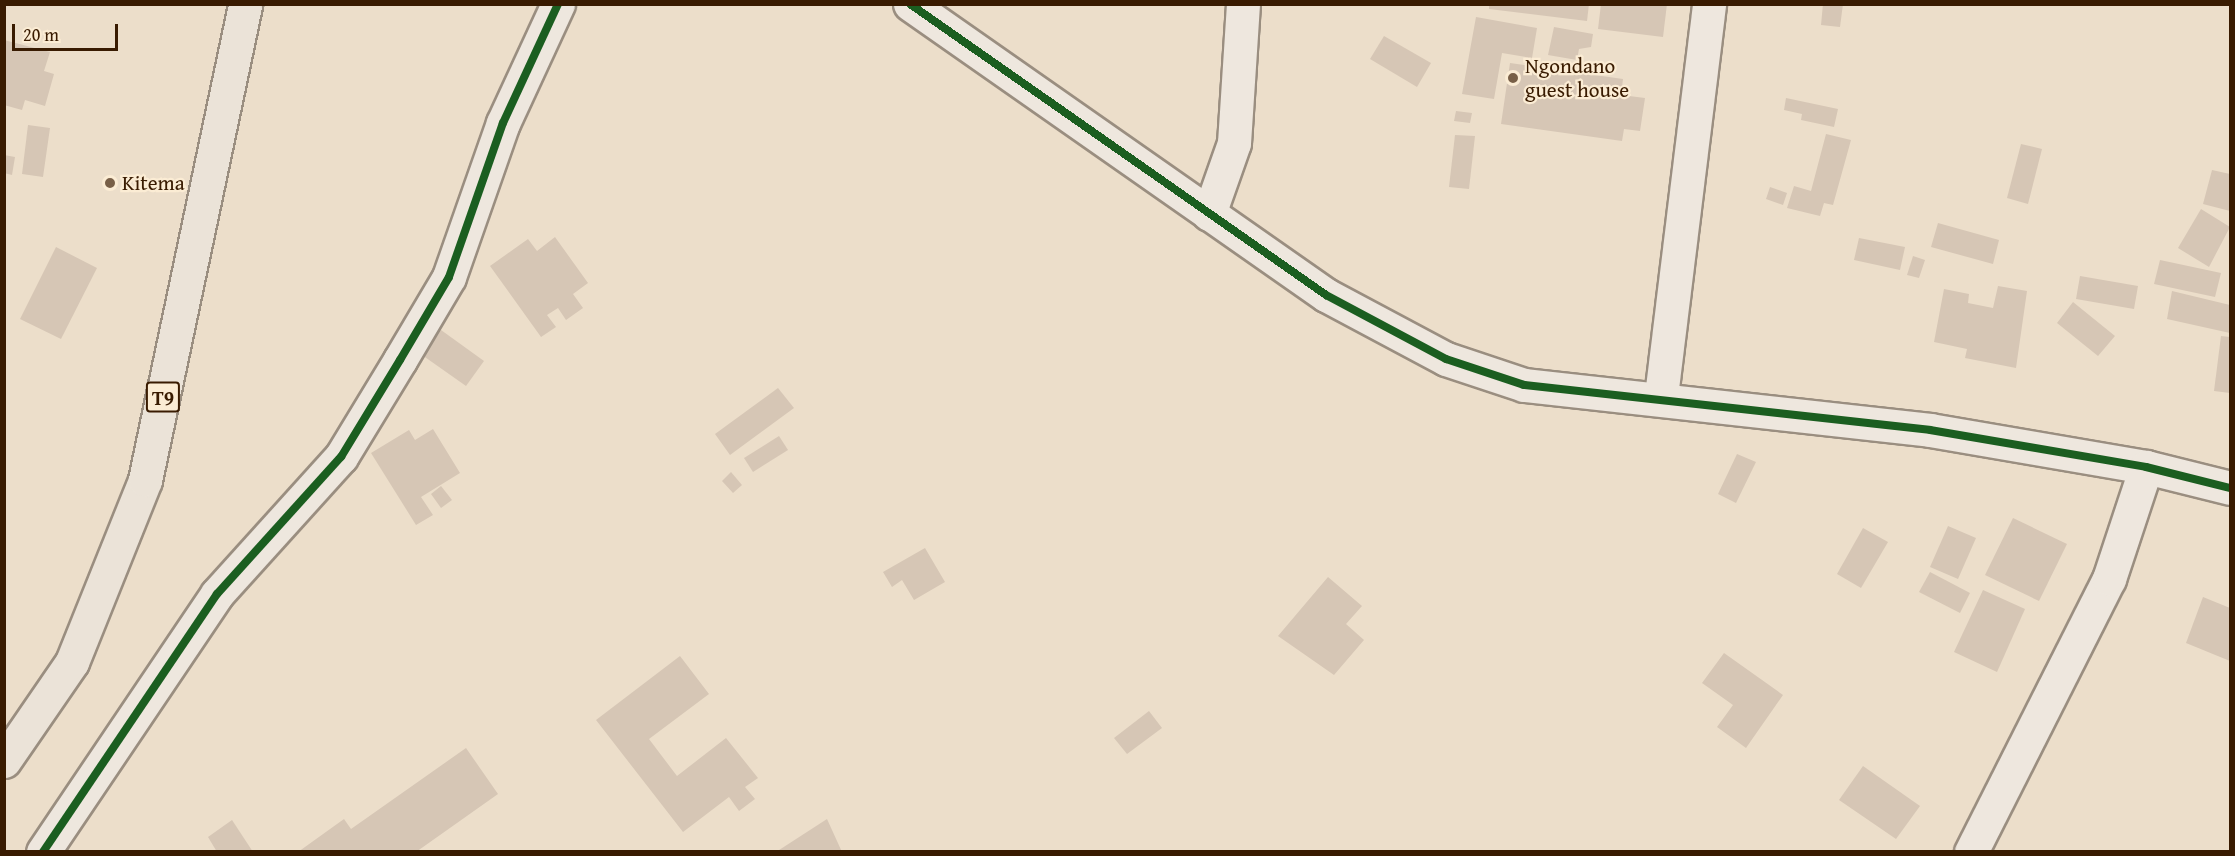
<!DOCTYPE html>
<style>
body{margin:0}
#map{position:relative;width:2235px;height:856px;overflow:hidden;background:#ecdeca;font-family:"Gentium Book Plus",serif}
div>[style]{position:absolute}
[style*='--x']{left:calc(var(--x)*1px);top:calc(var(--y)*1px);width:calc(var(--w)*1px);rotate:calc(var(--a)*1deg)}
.building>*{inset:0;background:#d6c6b5}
.roads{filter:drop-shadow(2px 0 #9a8e80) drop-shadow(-2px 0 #9a8e80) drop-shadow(0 2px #9a8e80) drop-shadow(0 -2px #9a8e80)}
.street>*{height:33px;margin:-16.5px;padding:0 16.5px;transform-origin:16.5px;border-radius:16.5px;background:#eee7de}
.highway>*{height:33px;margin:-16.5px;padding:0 16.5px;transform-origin:16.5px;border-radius:16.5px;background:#ebe3d8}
.cycleway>*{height:8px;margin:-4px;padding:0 4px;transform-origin:4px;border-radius:4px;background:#1b5e20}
.dots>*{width:16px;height:16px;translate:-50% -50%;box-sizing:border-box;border:3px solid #fbecd4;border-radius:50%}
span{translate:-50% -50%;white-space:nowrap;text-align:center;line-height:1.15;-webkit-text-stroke:4.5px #fbecd4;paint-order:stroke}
.shield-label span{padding:2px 4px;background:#fbecd4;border:2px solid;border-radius:4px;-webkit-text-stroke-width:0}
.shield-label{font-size:20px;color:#391b01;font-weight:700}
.poi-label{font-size:21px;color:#391b01}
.left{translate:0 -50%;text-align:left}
.frame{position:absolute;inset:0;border:6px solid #391b01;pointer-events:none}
.scale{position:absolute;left:12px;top:24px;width:106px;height:27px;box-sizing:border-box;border:3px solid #391b01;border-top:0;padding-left:8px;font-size:18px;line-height:21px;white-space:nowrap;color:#391b01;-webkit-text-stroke:4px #fbecd4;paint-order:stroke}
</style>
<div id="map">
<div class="building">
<div style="clip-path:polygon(1489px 4px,1589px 4px,1587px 21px,1489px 9px)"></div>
<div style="clip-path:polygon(1601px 4px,1667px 4px,1663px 37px,1598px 29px)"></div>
<div style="clip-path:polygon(1823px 4px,1843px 4px,1840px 27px,1821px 25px)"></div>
<div style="clip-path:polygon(1476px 17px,1537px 28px,1532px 58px,1502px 53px,1494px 99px,1462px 94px)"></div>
<div style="clip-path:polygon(1554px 27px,1593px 34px,1591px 47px,1579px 49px,1577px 60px,1548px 55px)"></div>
<div style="clip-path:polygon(1384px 36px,1431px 63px,1417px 87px,1370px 59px)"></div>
<div style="clip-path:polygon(4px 40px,50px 52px,44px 71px,54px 74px,45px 106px,25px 100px,22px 110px,4px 105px)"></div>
<div style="clip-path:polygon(1510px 63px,1623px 79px,1621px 95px,1645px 98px,1640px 131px,1624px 129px,1622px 141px,1501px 124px)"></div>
<div style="clip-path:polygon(1786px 98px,1838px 109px,1834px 127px,1801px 120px,1802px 114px,1784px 110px)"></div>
<div style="clip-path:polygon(1456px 111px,1472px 113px,1470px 123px,1454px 121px)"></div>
<div style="clip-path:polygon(28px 125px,50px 128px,43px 177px,22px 174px)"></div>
<div style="clip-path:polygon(1826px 134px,1851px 140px,1833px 205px,1824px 203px,1820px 216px,1787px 208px,1794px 186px,1811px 191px)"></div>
<div style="clip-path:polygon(1455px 135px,1475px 136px,1469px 189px,1449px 187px)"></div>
<div style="clip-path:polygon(2021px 144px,2042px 149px,2028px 204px,2007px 198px)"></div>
<div style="clip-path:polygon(4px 155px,15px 157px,12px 175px,4px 173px)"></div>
<div style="clip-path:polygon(2212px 170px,2230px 174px,2230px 211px,2203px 204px)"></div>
<div style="clip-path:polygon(1770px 187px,1787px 193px,1783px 205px,1766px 199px)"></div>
<div style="clip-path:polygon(2201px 209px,2230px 227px,2209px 267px,2178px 248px)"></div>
<div style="clip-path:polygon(1938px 223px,1999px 240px,1993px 264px,1931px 247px)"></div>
<div style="clip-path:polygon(555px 237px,588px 283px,573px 294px,583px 308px,566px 320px,558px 308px,547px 315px,556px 327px,541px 337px,490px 266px,528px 239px,537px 251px)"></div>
<div style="clip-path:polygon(1859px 238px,1905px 247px,1900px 270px,1854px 260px)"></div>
<div style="clip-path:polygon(56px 247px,97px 268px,61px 339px,20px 319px)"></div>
<div style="clip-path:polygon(1913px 256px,1925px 260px,1919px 278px,1907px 275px)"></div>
<div style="clip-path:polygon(2160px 260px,2221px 273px,2215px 297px,2154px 284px)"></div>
<div style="clip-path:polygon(2080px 276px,2138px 286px,2134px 309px,2076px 299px)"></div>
<div style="clip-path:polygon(1998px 286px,2027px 291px,2016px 368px,1965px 358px,1967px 349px,1934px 342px,1944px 289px,1969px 294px,1968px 303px,1993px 308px)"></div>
<div style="clip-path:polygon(2172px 291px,2230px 305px,2230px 333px,2167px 319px)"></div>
<div style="clip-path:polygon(2073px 302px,2115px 336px,2098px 356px,2057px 323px)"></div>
<div style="clip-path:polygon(441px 330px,484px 361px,466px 386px,422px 355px)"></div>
<div style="clip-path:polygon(2221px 336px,2230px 337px,2230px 393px,2214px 391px)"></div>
<div style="clip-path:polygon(778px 388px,794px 408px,730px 455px,715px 434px)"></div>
<div style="clip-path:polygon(433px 429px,460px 473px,421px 497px,433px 515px,416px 525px,371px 453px,409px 430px,415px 440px)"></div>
<div style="clip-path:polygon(779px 436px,788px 450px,753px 472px,744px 458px)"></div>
<div style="clip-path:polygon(1737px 454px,1756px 462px,1736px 503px,1718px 494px)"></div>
<div style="clip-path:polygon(731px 472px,742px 485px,733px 493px,722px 481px)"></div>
<div style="clip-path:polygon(441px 486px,452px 500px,441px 508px,431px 494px)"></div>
<div style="clip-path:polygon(2013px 518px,2067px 544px,2039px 601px,1985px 575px)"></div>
<div style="clip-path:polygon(1948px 526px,1976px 538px,1958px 579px,1930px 567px)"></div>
<div style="clip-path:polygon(1863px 528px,1888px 542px,1861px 588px,1837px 574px)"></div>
<div style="clip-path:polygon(925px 548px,945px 582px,914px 600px,902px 580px,892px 587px,883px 572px)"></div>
<div style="clip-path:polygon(1930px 572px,1970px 593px,1960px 613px,1919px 592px)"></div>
<div style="clip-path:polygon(1328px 577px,1362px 606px,1346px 624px,1364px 640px,1334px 675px,1278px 636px)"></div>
<div style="clip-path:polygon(1983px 590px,2025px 609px,1997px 672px,1954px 652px)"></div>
<div style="clip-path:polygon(2203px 597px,2230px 608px,2230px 661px,2186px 643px)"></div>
<div style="clip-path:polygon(1724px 653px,1783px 695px,1746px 748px,1717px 727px,1733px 705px,1702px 683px)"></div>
<div style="clip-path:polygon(680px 656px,709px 694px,649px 739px,677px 776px,726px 738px,758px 778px,745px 787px,755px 799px,739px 811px,729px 797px,683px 832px,596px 720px)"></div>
<div style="clip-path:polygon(1149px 711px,1162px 728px,1127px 754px,1114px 738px)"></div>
<div style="clip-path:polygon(466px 748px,498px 794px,416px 852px,298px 852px,344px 819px,351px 829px)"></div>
<div style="clip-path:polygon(1863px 766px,1920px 806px,1896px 839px,1839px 800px)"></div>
<div style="clip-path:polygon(827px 819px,842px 852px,776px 852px)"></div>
<div style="clip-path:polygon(232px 820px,253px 852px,217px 852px,208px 837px)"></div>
</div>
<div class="roads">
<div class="street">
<div style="--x:910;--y:4;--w:508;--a:34.97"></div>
<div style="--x:1326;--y:295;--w:136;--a:28.1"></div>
<div style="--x:1446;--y:359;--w:82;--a:18.4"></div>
<div style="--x:1524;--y:385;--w:408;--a:6.3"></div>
<div style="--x:1930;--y:430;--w:219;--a:9.7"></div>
<div style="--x:2146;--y:467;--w:87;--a:14"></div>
<div style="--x:1209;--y:214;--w:75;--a:-70.6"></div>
<div style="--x:1234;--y:143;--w:139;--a:-86.3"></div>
<div style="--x:1661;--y:396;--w:395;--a:-83"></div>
<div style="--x:43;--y:852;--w:311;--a:-56"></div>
<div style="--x:217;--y:594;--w:185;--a:-47.9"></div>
<div style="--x:341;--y:457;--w:114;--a:-58.7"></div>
<div style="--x:400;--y:360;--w:96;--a:-59.4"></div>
<div style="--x:449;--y:277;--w:163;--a:-70.7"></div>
<div style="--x:503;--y:123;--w:131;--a:-65.2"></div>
<div style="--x:1971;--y:852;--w:306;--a:-63.2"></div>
<div style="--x:2109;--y:579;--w:118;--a:-71.7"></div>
</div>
<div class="highway">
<div style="--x:4;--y:761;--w:120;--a:-55.5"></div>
<div style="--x:72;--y:662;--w:196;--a:-68.1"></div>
<div style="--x:145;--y:480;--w:486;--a:-78.1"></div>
</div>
</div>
<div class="cycleway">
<div style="--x:910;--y:4;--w:508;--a:34.97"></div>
<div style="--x:1326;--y:295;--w:136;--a:28.1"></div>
<div style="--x:1446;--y:359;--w:82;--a:18.4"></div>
<div style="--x:1524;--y:385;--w:408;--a:6.3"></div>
<div style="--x:1930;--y:430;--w:219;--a:9.7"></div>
<div style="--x:2146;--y:467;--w:87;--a:14"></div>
<div style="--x:43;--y:852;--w:311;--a:-56"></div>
<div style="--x:217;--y:594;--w:185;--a:-47.9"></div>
<div style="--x:341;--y:457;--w:114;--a:-58.7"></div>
<div style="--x:400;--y:360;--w:96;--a:-59.4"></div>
<div style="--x:449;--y:277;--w:163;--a:-70.7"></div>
<div style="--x:503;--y:123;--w:131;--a:-65.2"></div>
</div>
<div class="dots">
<div style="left:1513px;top:78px;background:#785f47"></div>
<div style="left:110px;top:183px;background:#785f47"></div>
</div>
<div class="shield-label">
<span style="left:163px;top:397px">T9</span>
</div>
<div class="poi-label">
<span class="left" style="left:1525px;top:78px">Ngondano<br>guest house</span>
<span class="left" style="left:122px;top:183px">Kitema</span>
</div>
<div class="frame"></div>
<div class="scale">20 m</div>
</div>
